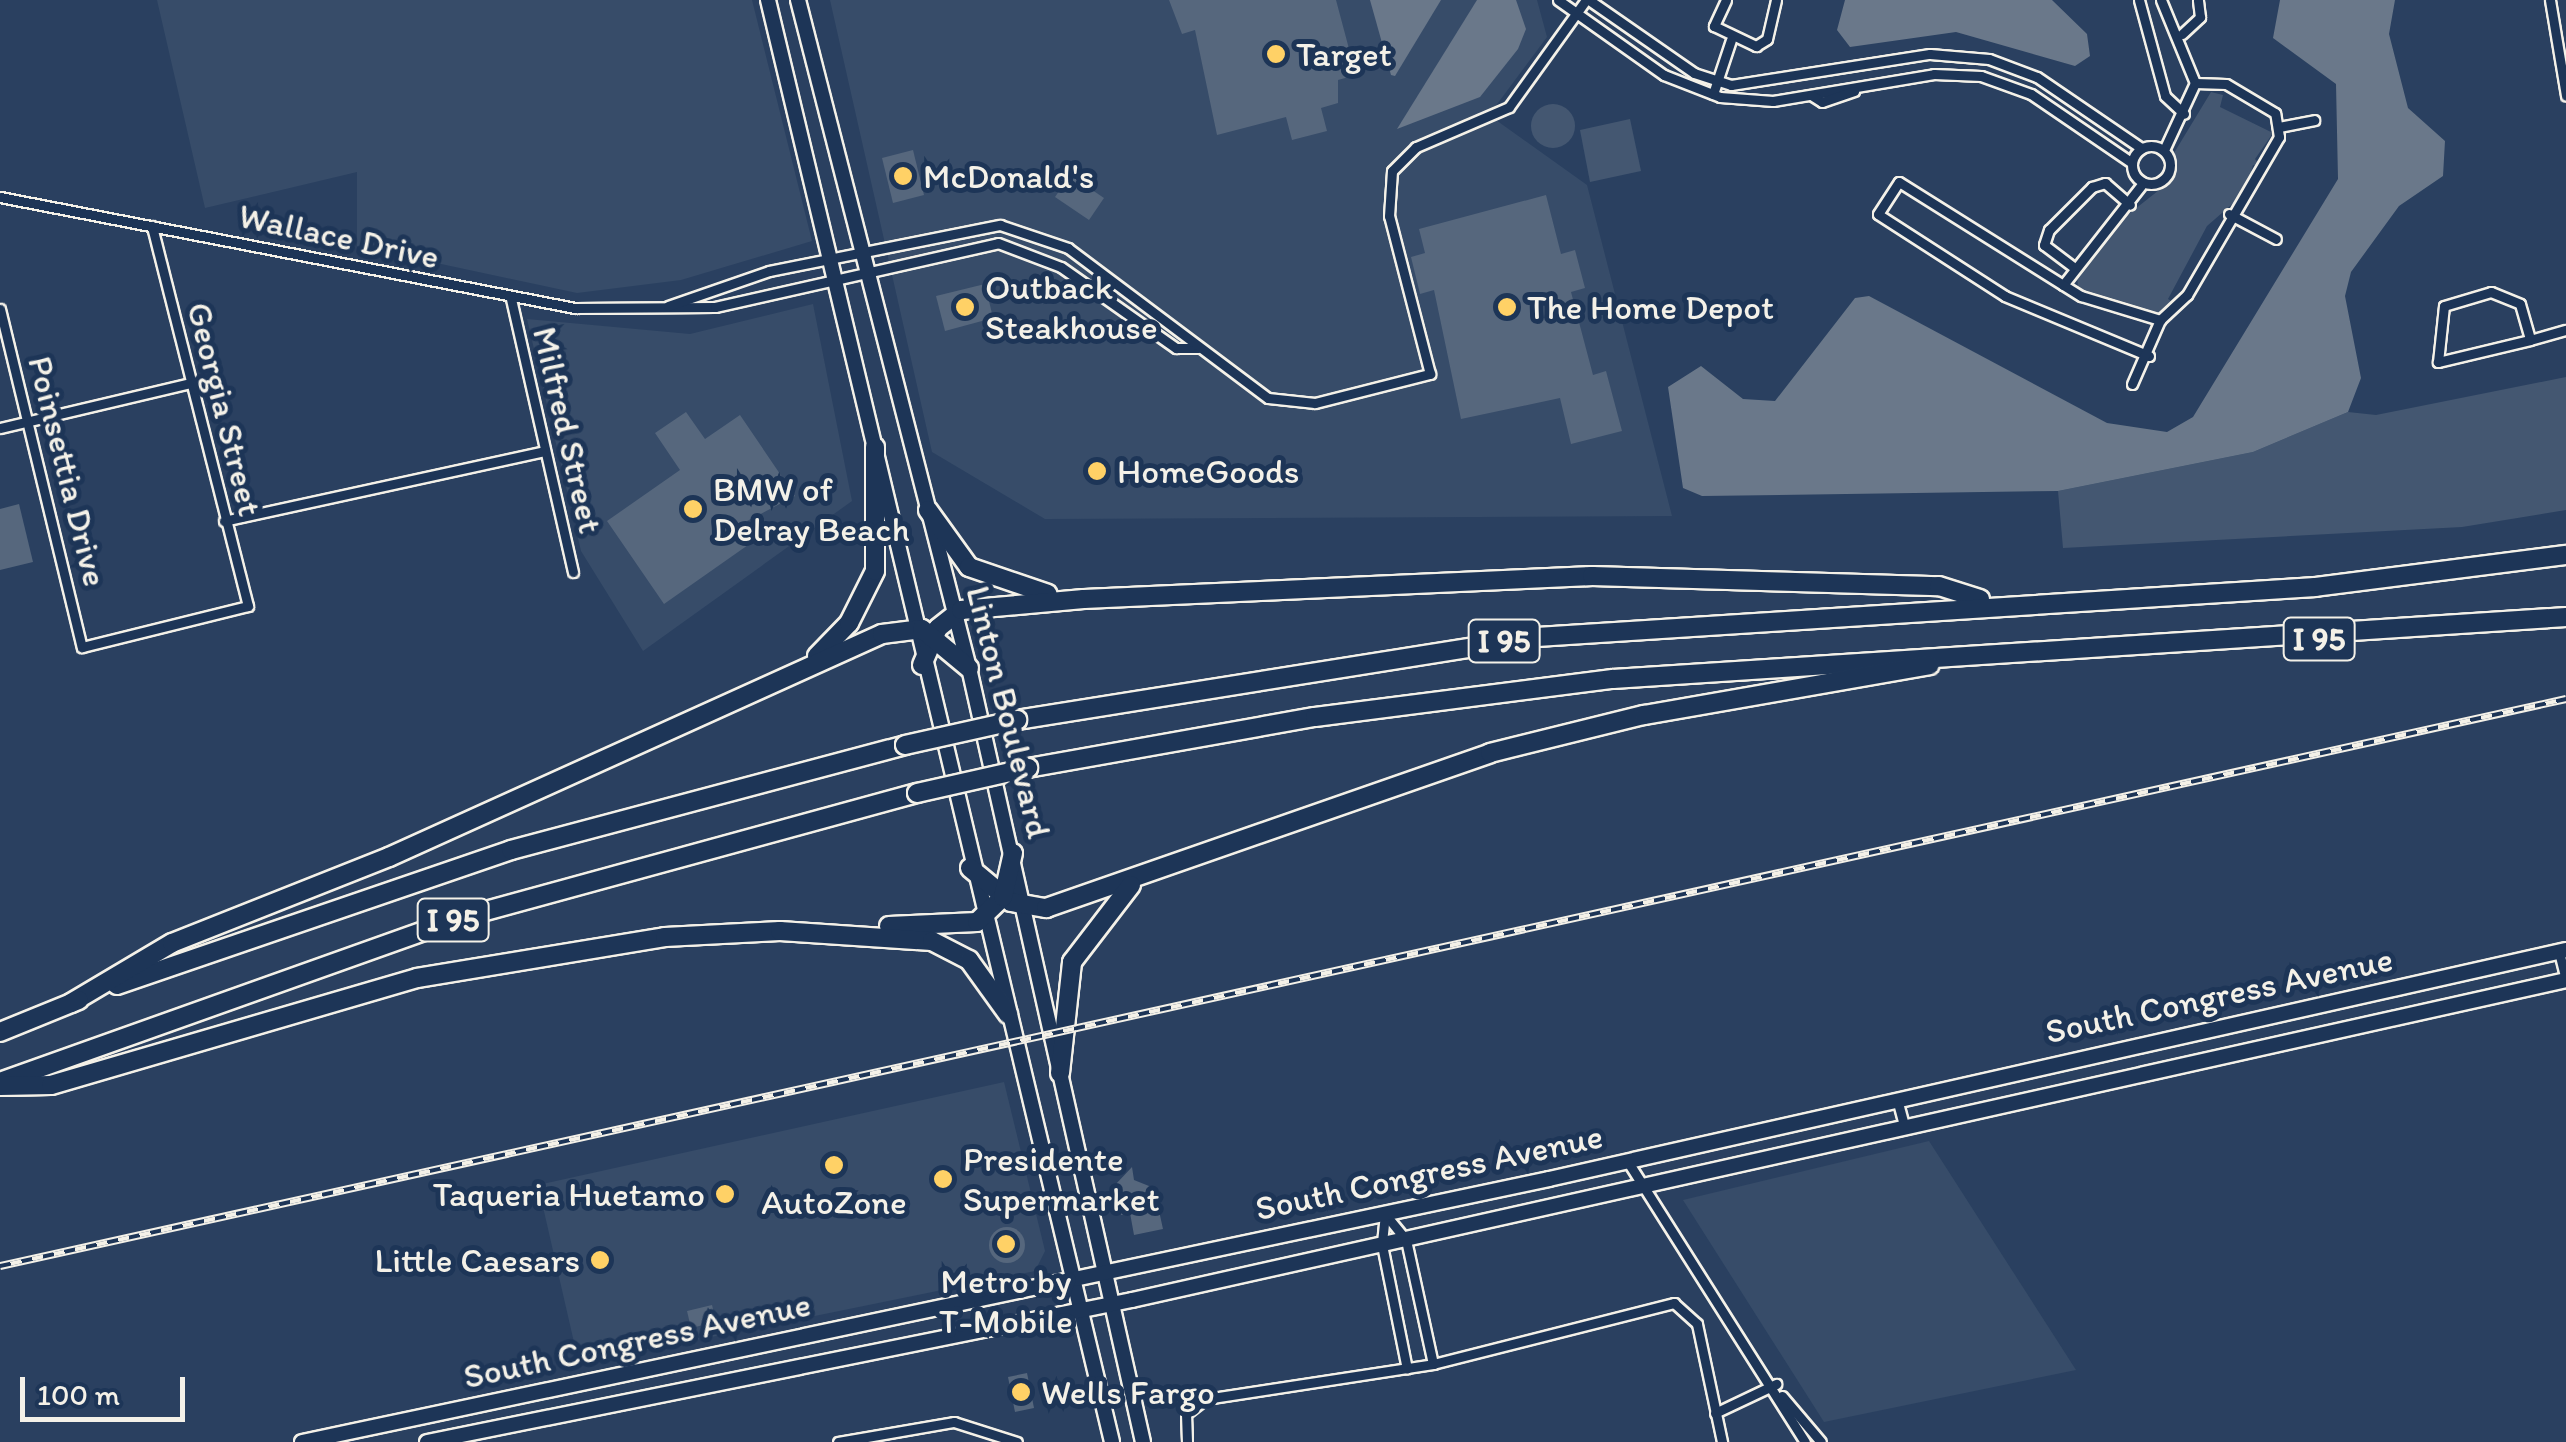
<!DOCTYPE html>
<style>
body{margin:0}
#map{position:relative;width:2566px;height:1442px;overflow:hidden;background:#2a4060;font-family:Itim,sans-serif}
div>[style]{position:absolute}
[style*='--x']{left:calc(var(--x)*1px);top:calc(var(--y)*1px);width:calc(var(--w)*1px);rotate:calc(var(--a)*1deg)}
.built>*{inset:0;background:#374c69}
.green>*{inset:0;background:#445771}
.round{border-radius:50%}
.water>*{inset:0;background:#6a788a}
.building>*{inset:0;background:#56677d}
.roads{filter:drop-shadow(2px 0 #f4f1e8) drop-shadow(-2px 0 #f4f1e8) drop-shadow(0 2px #f4f1e8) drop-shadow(0 -2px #f4f1e8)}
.street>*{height:9px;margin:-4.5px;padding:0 4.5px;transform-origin:4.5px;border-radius:4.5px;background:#1d3557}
.street>.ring{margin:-4.5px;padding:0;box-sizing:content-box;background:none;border:9px solid #1d3557;border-radius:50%}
.secondary>*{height:14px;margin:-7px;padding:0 7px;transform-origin:7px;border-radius:7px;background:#1d3557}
.highway>*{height:18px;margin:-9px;padding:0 9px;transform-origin:9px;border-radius:9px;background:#1d3557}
.rail>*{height:8px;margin-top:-4px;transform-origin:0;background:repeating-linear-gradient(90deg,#1d3557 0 11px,#f4f1e8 0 22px);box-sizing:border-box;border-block:2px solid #f4f1e8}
.bridges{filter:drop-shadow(2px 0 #f4f1e8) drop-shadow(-2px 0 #f4f1e8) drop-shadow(0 2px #f4f1e8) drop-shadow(0 -2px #f4f1e8)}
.highway-bridge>*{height:18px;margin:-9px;padding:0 9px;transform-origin:9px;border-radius:9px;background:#1d3557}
.dots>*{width:28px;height:28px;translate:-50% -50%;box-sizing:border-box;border:5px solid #1d3557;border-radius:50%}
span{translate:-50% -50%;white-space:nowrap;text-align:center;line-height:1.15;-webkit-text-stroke:10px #1d3557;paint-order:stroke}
.shield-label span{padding:2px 8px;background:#1d3557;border:2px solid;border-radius:8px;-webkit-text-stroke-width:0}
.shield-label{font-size:32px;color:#f4f1e8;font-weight:700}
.poi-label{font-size:35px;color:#f4f1e8}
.left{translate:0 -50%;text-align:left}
.right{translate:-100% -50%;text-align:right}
.street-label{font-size:35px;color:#f4f1e8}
.scale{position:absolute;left:20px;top:1377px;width:165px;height:45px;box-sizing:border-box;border:5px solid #f4f1e8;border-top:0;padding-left:12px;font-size:30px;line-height:35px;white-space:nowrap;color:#f4f1e8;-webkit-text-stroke:8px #1d3557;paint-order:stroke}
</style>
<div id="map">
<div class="built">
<div style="clip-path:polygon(157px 0,752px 0,812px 241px,681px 280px,577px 293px,357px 246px,357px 172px,205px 208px)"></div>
<div style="clip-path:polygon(830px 0,1537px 0,1547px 37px,1489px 115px,1587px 185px,1672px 516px,1045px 519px,932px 452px)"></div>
<div style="clip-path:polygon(813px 304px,852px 501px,643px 651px,581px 551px,527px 319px,690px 334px)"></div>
<div style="clip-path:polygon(1004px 1082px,1045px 1251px,1035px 1271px,579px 1364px,538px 1185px)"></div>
<div style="clip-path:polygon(1929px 1141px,2076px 1370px,1824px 1422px,1683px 1200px)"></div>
</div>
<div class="green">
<div style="clip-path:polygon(2211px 92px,2223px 95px,2220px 107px,2273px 133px,2255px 159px,2261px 167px,2253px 165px,2245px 193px,2207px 226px,2168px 299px,2175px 304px,2160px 315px,2094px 299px,2078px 288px,2077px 274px,2106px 232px,2173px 179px,2174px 153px)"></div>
<div class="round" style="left:1531px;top:104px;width:44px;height:44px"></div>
<div style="clip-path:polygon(1630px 119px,1641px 171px,1590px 182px,1580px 130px)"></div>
<div style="clip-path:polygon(2566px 377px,2566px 510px,2462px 527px,2063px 548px,2058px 491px,2253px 452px,2348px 412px,2376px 415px)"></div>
</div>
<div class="water">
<div style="clip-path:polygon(1370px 0,1441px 0,1395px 76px,1391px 75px)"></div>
<div style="clip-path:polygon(1477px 0,1516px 0,1526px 29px,1518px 49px,1480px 97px,1397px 129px)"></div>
<div style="clip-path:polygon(1845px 0,2052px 0,2087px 34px,2090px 56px,2075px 66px,1956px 32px,1850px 47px,1837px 30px)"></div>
<div style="clip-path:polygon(2280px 0,2395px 0,2389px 34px,2408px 108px,2445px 141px,2443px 176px,2399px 206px,2351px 272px,2345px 296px,2361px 378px,2348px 412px,2253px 452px,2058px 491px,1702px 496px,1683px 488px,1668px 387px,1701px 366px,1743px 399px,1775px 401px,1855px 298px,1869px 296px,2107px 423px,2167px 432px,2193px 417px,2338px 179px,2336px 84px,2273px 38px)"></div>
</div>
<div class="building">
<div style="clip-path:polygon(1169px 0,1336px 0,1356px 75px,1338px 80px,1338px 103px,1321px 108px,1327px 131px,1292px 140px,1286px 117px,1217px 135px,1195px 30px,1182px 34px)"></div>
<div style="clip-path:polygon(913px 150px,924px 195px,893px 203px,882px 158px)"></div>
<div style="clip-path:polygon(1070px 175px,1104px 198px,1089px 220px,1055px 197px)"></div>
<div style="clip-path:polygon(1546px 195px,1561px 254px,1575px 250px,1585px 288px,1571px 292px,1593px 375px,1606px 371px,1622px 431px,1571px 444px,1560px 398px,1461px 419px,1434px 290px,1420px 294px,1411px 257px,1425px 253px,1419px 229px)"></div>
<div style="clip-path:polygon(985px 284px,993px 318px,945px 331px,936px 296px)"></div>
<div style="clip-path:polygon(686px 412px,705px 439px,740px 415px,795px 496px,747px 521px,758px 538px,664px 604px,607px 521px,680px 470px,655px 433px)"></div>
<div style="clip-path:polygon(19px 504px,33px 562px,0 570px,0 509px)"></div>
<div style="clip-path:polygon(1132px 1167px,1134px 1180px,1154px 1188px,1163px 1229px,1134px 1235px,1130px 1213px,1121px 1215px,1115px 1185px)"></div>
<div class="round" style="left:989px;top:1227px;width:36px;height:36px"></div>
<div style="clip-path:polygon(712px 1305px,716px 1322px,691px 1328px,687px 1311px)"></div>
<div style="clip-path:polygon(1027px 1373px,1034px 1408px,1015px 1412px,1008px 1377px)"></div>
</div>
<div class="roads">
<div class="street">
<div style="--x:1558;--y:0;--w:130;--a:35.3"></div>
<div style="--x:1664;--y:75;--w:60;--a:21.4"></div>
<div style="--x:1720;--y:97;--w:53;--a:4.3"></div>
<div style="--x:1773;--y:101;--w:163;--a:-9.5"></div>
<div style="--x:1934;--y:74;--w:47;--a:2.4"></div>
<div style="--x:1981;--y:76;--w:53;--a:19.8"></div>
<div style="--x:2031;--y:94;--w:122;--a:34.3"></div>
<div style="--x:1589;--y:0;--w:128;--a:34.8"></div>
<div style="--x:1694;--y:73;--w:39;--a:18"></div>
<div style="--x:1731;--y:85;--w:201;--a:-8.9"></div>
<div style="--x:1930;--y:54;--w:59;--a:4.8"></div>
<div style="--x:1989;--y:59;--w:51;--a:20.6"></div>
<div style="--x:2037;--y:77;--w:126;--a:34.3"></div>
<div style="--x:1726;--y:0;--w:29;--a:115"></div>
<div style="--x:1714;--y:26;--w:47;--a:25.5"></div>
<div style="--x:1756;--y:46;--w:13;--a:-32"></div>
<div style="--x:1767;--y:39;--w:40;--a:-77"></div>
<div style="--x:2139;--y:0;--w:99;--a:74.8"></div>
<div style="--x:2165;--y:96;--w:26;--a:43"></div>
<div style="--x:2161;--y:0;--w:90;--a:67.7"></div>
<div style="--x:2195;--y:83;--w:74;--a:114.8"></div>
<div style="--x:2550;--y:0;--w:97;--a:80.5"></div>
<div style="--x:2182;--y:34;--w:25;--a:-43"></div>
<div style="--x:2200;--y:17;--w:17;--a:-97"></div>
<div style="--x:1713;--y:94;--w:57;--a:-71.6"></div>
<div style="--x:1811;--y:95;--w:13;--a:32"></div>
<div style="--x:1822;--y:102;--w:34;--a:-19"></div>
<div style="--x:2279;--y:127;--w:36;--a:-11"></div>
<div class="ring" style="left:2132px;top:146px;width:29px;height:29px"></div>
<div style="--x:0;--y:197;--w:586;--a:10.93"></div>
<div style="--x:575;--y:308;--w:140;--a:-0.4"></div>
<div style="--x:715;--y:307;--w:290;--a:-12.7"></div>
<div style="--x:998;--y:243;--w:67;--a:20.9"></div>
<div style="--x:1061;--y:267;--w:141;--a:35.2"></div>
<div style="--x:1176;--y:348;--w:22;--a:0"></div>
<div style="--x:2229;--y:214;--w:53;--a:28"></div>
<div style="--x:2072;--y:266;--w:35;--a:-143"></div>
<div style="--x:2044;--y:245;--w:16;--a:-72"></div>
<div style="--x:2049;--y:230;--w:61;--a:-45"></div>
<div style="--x:2092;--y:187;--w:14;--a:-17"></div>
<div style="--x:2105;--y:183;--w:33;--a:41"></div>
<div style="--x:2063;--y:285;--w:130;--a:-51.9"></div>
<div style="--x:2491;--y:292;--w:31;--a:22"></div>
<div style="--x:2520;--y:304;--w:37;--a:74"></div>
<div style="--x:2530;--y:340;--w:95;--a:166.6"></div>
<div style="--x:2438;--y:362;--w:56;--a:-83.9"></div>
<div style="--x:2444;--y:306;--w:49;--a:-16.6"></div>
<div style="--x:511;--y:299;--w:280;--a:77.2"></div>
<div style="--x:668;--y:306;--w:107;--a:-19.1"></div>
<div style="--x:769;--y:271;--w:236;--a:-11.3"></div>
<div style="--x:1000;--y:225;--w:72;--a:18.7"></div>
<div style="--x:1068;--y:248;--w:250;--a:36.9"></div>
<div style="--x:1268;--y:398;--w:47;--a:6.1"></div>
<div style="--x:1315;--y:403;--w:119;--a:-14.2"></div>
<div style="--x:1430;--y:374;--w:163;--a:-104.5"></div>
<div style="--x:1389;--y:216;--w:45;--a:-86.2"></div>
<div style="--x:1392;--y:171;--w:34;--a:-45"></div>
<div style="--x:1416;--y:147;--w:101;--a:-23.3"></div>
<div style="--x:1509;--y:107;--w:132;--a:-54.3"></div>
<div style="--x:0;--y:309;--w:348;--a:76.4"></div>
<div style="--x:82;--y:647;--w:171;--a:-13.9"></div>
<div style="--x:248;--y:606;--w:392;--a:-104.2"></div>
<div style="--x:2530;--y:340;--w:37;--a:-16"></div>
<div style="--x:2149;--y:356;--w:156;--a:-157.4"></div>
<div style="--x:2005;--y:296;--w:151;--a:-147.2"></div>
<div style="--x:1878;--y:214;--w:38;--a:-57"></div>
<div style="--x:1899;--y:182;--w:215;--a:32.1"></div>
<div style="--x:2081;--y:296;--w:83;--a:16.9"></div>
<div style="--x:2160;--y:320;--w:37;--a:-43"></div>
<div style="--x:2187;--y:295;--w:183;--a:-59.8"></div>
<div style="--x:2279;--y:137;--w:24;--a:-99"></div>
<div style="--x:2275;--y:113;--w:57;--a:-149.4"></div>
<div style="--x:2226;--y:84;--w:31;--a:-178"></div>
<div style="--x:2132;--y:384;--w:70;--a:-66.4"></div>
<div style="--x:0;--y:428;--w:195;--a:-13.3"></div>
<div style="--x:224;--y:521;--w:328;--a:-12.3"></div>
<div style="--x:2559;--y:952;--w:29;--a:76"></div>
<div style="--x:1897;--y:1099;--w:27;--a:75"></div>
<div style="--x:1628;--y:1162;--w:331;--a:57.7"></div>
<div style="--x:1385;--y:1214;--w:33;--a:51"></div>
<div style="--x:1406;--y:1240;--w:127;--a:77.7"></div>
<div style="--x:1385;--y:1214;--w:31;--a:96"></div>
<div style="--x:1382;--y:1245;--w:126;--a:78.6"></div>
<div style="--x:1782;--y:1396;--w:60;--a:49.7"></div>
<div style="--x:1715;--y:1413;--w:68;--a:-25.4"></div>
<div style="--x:838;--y:1442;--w:118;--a:-9.8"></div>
<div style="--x:954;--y:1422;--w:66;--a:17.6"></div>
<div style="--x:1187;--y:1442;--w:28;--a:-92"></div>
<div style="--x:1186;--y:1414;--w:24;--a:-38"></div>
<div style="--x:1205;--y:1399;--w:231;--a:-8.7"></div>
<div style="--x:1433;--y:1364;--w:249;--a:-14.2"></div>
<div style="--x:1674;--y:1303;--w:31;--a:42"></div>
<div style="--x:1697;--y:1324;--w:121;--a:78"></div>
</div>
<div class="secondary">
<div style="--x:768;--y:0;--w:1482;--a:76.58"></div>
<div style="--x:798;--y:0;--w:690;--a:75.64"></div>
<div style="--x:969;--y:668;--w:793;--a:77.33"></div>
<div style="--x:302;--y:1442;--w:1274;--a:-11.91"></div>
<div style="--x:1549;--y:1179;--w:1042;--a:-12.69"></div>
<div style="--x:427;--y:1442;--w:719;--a:-11.39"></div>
<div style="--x:1132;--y:1300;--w:1469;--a:-12.58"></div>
</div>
<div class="highway">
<div style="--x:928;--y:510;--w:70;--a:54.3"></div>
<div style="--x:969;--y:567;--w:83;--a:18.9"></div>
<div style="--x:817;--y:656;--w:46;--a:-45.9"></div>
<div style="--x:849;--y:623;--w:58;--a:-63.4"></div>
<div style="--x:875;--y:571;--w:124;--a:-90"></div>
<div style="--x:922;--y:665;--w:40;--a:-66.6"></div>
<div style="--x:938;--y:628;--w:29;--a:-38"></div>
<div style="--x:961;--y:610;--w:123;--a:-5.1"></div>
<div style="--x:1084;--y:599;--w:509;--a:-2.59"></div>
<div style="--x:1592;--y:576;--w:347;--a:1.7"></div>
<div style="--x:1939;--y:586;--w:43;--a:17.6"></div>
<div style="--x:1017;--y:720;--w:527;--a:-9.07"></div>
<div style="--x:1537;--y:637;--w:780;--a:-3.68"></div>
<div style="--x:2315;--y:587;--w:253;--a:-7.3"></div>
<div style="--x:1028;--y:768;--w:291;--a:-10.1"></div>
<div style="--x:1315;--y:717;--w:300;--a:-7.3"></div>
<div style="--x:1613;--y:679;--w:955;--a:-3.72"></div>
<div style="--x:970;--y:868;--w:53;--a:39.7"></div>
<div style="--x:1011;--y:902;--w:36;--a:10"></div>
<div style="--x:1046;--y:908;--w:470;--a:-19.2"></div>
<div style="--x:1490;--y:753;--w:159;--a:-13.9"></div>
<div style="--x:1644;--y:715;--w:290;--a:-9.9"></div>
<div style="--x:889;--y:926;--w:88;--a:-2.6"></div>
<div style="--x:977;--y:922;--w:36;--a:-44"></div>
<div style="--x:1003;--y:897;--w:45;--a:-77.2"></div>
<div style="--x:117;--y:985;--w:416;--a:-18.9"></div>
<div style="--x:511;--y:850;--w:408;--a:-14.9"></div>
<div style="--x:71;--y:1003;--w:117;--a:-30.7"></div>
<div style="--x:172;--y:943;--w:233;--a:-21.6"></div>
<div style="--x:389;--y:857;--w:541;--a:-24.34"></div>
<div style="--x:882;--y:634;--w:40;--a:-7.1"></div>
<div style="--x:922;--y:629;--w:61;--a:39.7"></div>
<div style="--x:0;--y:1032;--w:85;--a:-22.1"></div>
<div style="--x:1060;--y:1073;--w:112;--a:-83.8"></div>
<div style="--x:1072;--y:962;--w:97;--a:-52.5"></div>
<div style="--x:0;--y:1082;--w:488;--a:-19.6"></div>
<div style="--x:460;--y:918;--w:474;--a:-15.3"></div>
<div style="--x:0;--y:1086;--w:51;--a:-1.1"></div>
<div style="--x:51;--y:1085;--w:381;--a:-16.3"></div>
<div style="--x:417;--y:978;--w:251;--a:-9.4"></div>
<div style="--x:665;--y:937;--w:115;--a:-3"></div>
<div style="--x:780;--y:931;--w:152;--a:3.8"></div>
<div style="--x:932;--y:941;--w:42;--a:27.2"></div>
<div style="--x:969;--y:960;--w:67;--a:54.2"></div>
</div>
</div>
<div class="rail">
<div style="--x:0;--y:1266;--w:2628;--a:-12.46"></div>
</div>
<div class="bridges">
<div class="highway-bridge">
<div style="--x:905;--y:745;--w:115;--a:-12.6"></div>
<div style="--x:917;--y:793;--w:114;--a:-12.7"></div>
</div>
</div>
<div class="dots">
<div style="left:1276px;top:54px;background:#ffd166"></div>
<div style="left:903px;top:176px;background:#ffd166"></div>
<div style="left:965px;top:307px;background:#ffd166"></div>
<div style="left:1507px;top:307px;background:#ffd166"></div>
<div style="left:1097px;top:471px;background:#ffd166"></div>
<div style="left:693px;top:509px;background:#ffd166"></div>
<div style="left:834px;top:1165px;background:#ffd166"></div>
<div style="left:943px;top:1179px;background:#ffd166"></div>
<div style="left:725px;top:1194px;background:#ffd166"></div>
<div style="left:1006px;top:1244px;background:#ffd166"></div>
<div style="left:600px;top:1260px;background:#ffd166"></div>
<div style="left:1021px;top:1392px;background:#ffd166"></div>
</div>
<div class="shield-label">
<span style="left:2319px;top:639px">I 95</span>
<span style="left:1504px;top:641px">I 95</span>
<span style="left:453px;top:920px">I 95</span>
</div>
<div class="poi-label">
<span class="left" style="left:1296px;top:54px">Target</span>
<span class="left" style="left:923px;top:176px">McDonald's</span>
<span class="left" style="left:985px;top:307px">Outback<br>Steakhouse</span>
<span class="left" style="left:1527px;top:307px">The Home Depot</span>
<span class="left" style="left:1117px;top:471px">HomeGoods</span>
<span class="left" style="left:713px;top:509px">BMW of<br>Delray Beach</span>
<span class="left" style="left:963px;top:1179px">Presidente<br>Supermarket</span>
<span class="right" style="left:705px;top:1194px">Taqueria Huetamo</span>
<span style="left:834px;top:1202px">AutoZone</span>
<span class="right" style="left:580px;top:1260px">Little Caesars</span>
<span style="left:1006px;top:1301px">Metro by<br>T-Mobile</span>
<span class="left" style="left:1041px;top:1392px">Wells Fargo</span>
</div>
<div class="street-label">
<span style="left:339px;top:236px;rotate:12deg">Wallace Drive</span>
<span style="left:225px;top:409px;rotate:76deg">Georgia Street</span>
<span style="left:568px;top:430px;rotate:77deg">Milfred Street</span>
<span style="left:68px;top:471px;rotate:76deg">Poinsettia Drive</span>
<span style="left:1009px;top:712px;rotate:76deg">Linton Boulevard</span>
<span style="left:2219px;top:995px;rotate:-12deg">South Congress Avenue</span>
<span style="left:1429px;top:1172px;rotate:-12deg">South Congress Avenue</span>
<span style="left:637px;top:1340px;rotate:-12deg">South Congress Avenue</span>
</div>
<div class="scale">100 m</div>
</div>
